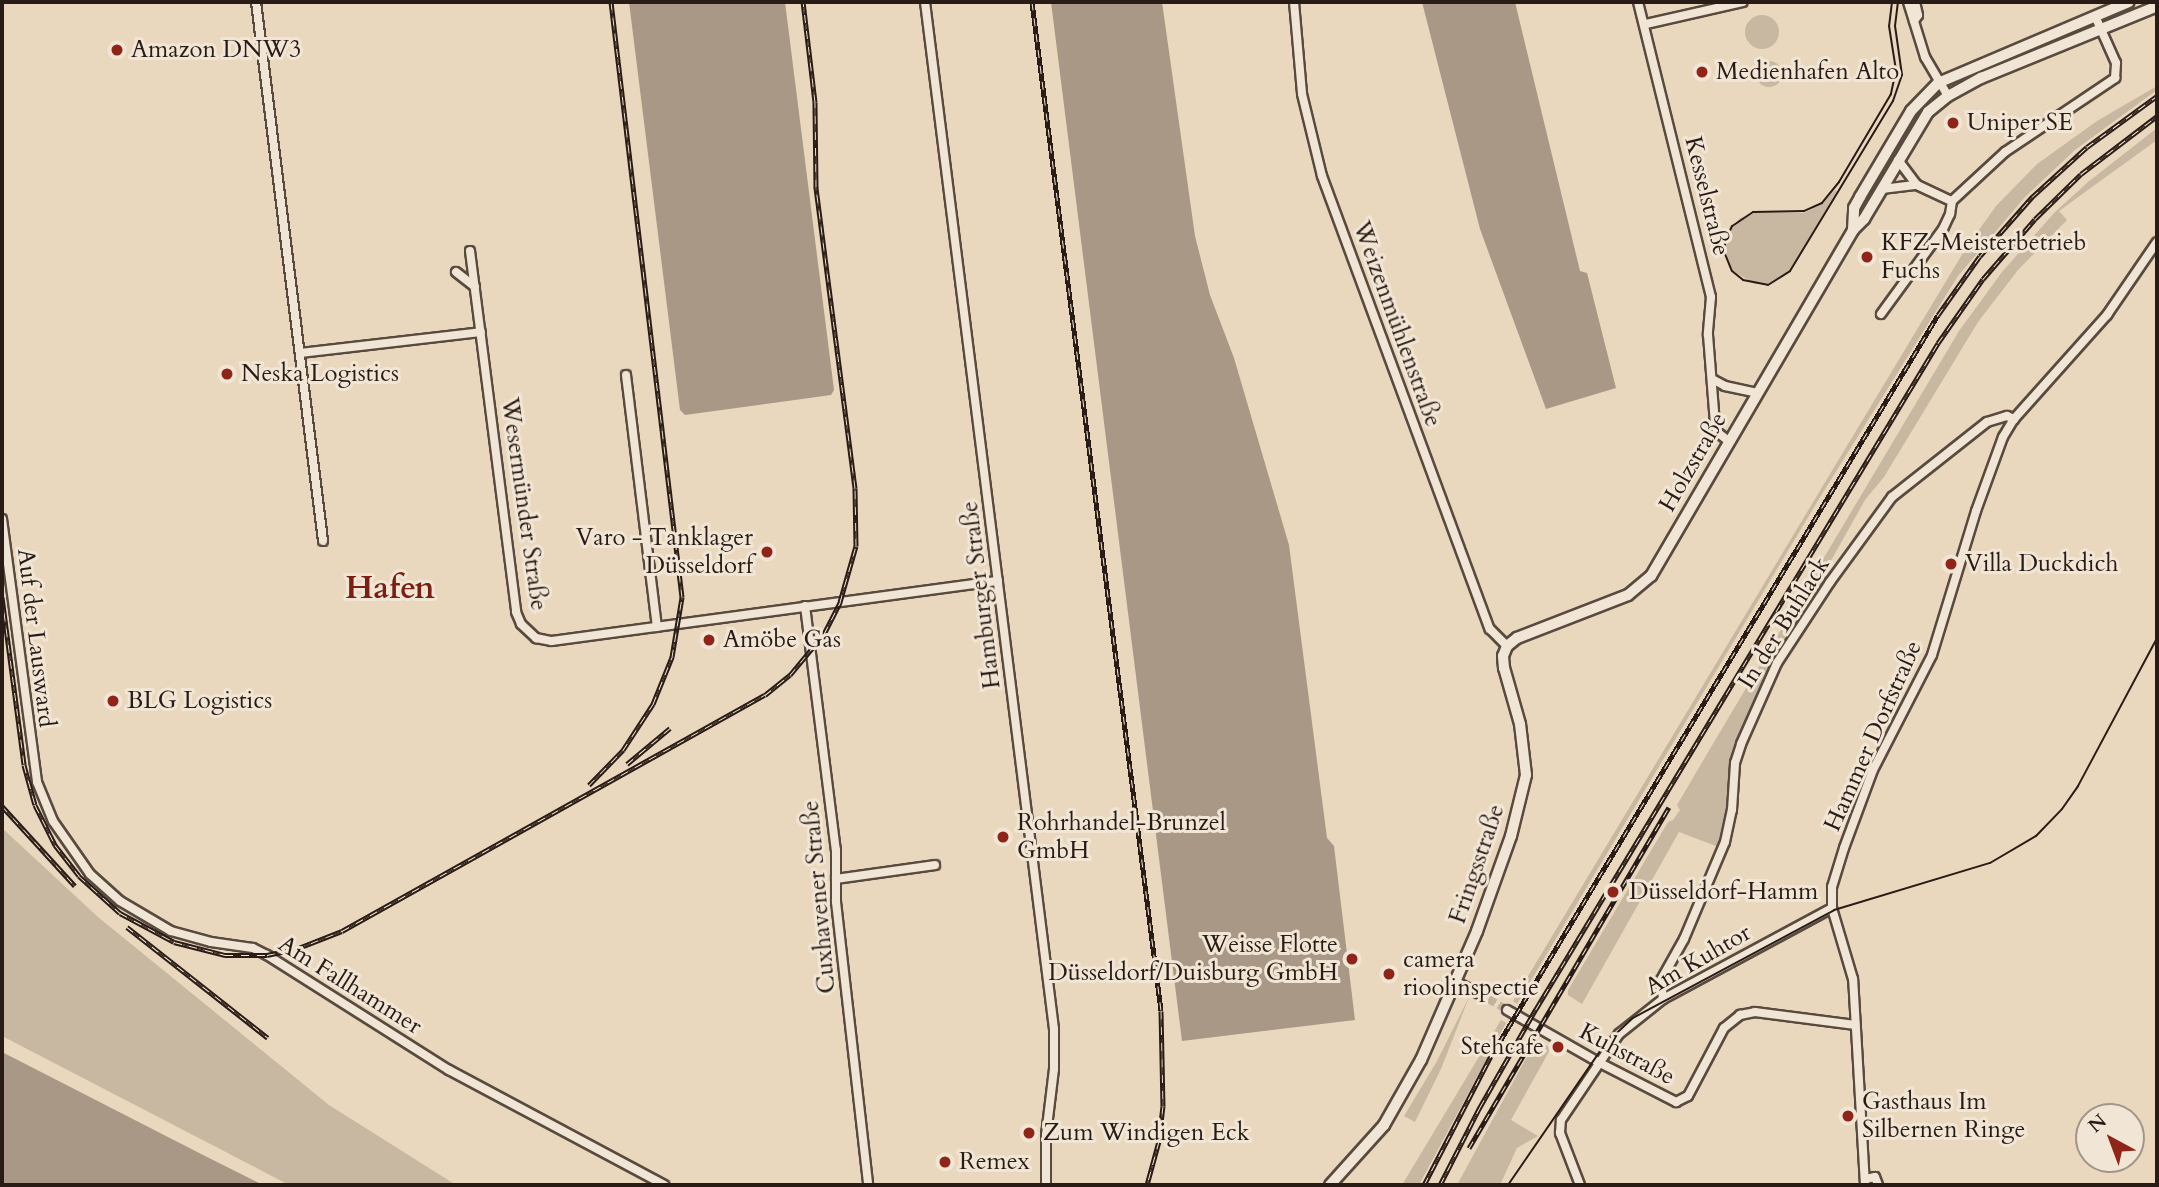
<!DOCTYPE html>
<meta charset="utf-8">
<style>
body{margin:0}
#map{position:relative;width:2159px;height:1187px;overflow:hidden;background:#ead8be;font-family:Cardo,serif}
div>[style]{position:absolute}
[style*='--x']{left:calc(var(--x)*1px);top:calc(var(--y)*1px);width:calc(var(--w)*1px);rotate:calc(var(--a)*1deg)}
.green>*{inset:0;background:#c9b8a1}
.round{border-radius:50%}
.water>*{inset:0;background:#a89885}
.street-tunnel>*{height:8px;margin-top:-4px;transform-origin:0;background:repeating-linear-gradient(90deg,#c3b29c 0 8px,transparent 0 12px)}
.roads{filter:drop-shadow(2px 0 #594a3f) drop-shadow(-2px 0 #594a3f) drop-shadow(0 2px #594a3f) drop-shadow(0 -2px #594a3f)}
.street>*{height:8px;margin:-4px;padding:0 4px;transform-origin:4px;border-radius:4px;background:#f1e6d5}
.secondary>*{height:10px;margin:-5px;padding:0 5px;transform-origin:5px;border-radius:5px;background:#f1e6d5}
.tram>*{height:2px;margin:-1px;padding:0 1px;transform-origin:1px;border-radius:1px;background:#291b15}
.rail>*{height:5px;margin-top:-2.5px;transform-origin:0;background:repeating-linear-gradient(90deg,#f1e6d5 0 8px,#291b15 0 16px);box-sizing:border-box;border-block:2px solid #291b15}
.dots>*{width:19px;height:19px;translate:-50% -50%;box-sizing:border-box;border:4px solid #f1e6d5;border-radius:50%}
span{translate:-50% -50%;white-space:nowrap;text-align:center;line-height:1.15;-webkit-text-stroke:6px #f1e6d5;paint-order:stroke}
.poi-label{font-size:24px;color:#291b15}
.left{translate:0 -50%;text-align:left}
.right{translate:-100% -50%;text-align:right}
.street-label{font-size:24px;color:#291b15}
.district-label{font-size:32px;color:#7a1f14;font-weight:700}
.frame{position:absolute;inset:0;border:4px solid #291b15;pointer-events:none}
.north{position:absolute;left:2075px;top:1103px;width:70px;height:70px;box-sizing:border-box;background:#f1e6d5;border:2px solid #a19588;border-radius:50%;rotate:319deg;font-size:19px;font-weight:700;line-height:28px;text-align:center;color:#291b15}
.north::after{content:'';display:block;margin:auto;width:24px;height:32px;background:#8f2418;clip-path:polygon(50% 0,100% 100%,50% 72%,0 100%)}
</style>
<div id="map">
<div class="green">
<div class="round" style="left:1745px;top:15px;width:34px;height:34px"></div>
<div class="round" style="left:1756px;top:61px;width:26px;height:26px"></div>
<div style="clip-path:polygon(2157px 86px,2157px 90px,2075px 150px,2025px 197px,1958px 276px,1822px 494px,1517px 1004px,1513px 1001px,1966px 248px,1996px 206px,2037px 164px,2097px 121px)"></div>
<div style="clip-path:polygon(2157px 128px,2157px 140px,2059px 211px,2067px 220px,2018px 270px,1978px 322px,1884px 477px,1865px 500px,1823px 575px,1830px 580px,1776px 662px,1740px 743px,1731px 809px,1721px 848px,1679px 832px,1582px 1004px,1568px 995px,1568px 990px,1668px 822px,1673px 820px,1680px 810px,1677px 805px,1714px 742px,1959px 331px,2002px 272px,2054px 213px,2088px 182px)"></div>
<div style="clip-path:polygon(1835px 190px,1837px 191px,1792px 267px,1783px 277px,1768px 284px,1755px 284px,1733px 271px,1727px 259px,1725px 242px,1729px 231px,1740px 218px,1757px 212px,1804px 213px,1822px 204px)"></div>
<div style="clip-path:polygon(2px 828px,98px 917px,329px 1105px,456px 1185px,289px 1185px,2px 1036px)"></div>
<div style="clip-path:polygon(1470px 995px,1441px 1069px,1415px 1122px,1404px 1116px,1437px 1061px)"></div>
<div style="clip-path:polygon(1501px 1020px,1506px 1023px,1419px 1185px,1402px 1185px)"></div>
<div style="clip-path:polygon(1536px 1040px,1551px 1048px,1511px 1120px,1538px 1136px,1517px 1148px,1500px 1185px,1457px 1185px)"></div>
</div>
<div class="water">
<div style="clip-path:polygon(629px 2px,785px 2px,834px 390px,831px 395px,685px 415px,680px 410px)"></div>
<div style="clip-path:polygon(1051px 2px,1162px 2px,1195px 236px,1210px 295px,1234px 358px,1289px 545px,1327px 838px,1334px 846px,1355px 1020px,1182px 1041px)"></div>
<div style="clip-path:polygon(1422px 2px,1515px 2px,1580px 271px,1587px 273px,1616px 388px,1546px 409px,1480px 229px)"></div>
<div style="clip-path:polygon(2px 1052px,207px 1157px,263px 1185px,2px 1185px)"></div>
</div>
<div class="street-tunnel">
<div style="--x:1478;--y:993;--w:34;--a:30"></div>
</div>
<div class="roads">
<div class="street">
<div style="--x:256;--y:2;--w:543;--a:82.91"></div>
<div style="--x:925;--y:2;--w:1035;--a:82.84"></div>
<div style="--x:1054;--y:1029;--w:40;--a:90"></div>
<div style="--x:1054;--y:1069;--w:66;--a:96.9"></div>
<div style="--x:1046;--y:1135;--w:50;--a:90"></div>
<div style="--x:1294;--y:2;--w:92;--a:85"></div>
<div style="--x:1302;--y:94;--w:84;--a:76.3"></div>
<div style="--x:1322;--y:176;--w:483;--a:69.7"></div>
<div style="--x:1490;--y:629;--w:24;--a:45"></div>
<div style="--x:1638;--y:2;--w:304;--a:76.1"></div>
<div style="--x:1711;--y:297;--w:38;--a:95"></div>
<div style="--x:1708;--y:335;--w:89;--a:85.5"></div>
<div style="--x:1715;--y:424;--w:8;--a:76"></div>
<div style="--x:1717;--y:432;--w:16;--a:38"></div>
<div style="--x:1908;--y:2;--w:58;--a:72.8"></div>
<div style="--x:1925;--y:57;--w:45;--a:59.5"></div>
<div style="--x:1914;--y:21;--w:7;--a:-56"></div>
<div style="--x:1918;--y:15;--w:13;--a:-103"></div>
<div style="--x:1646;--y:24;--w:99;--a:-12.8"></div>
<div style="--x:1898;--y:160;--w:31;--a:53"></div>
<div style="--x:1917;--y:185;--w:38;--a:25"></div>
<div style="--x:1882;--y:189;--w:35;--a:-7"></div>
<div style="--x:470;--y:251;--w:364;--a:82.7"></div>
<div style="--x:516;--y:612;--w:13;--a:67"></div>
<div style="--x:521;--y:624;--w:21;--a:43"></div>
<div style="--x:536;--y:638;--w:16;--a:11"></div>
<div style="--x:552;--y:641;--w:450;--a:-7.7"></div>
<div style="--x:456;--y:272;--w:24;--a:38"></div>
<div style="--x:1881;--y:314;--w:105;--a:-53.9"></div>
<div style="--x:1943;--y:229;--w:17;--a:-65"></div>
<div style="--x:1950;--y:214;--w:13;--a:-81"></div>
<div style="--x:1952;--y:201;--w:72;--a:-42.8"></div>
<div style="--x:2005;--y:152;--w:133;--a:-33.9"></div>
<div style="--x:2115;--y:78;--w:15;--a:-86"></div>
<div style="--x:2116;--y:63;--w:51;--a:-114.1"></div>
<div style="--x:300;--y:353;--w:182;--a:-6.6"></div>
<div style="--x:626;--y:375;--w:254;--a:83"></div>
<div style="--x:1712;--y:379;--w:15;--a:28"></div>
<div style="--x:1725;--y:386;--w:34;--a:12"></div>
<div style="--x:2;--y:519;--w:265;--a:82.4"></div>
<div style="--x:37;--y:782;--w:42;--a:67.7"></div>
<div style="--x:53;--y:821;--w:65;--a:55.1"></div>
<div style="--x:90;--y:874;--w:40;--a:42"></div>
<div style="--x:120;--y:901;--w:59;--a:30.5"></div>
<div style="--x:171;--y:931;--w:41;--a:15.4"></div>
<div style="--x:211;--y:942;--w:42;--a:8.1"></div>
<div style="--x:253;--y:948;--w:16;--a:27"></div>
<div style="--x:267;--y:955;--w:215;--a:32.3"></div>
<div style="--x:449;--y:1070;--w:244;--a:28.1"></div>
<div style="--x:805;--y:606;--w:246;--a:82.8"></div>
<div style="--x:836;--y:850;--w:52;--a:90"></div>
<div style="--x:836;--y:902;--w:285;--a:83.5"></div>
<div style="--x:836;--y:879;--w:100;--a:-8"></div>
<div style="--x:1456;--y:982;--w:25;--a:27"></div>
<div style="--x:1663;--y:999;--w:19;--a:-96"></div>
<div style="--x:1661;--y:980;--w:47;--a:-60.7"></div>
<div style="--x:1684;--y:939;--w:105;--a:-67.1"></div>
<div style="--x:1725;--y:842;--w:33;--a:-78"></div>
<div style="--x:1732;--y:810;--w:47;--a:-86.3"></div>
<div style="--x:1735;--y:763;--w:20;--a:-72"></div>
<div style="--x:1741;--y:744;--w:89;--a:-66"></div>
<div style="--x:1777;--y:663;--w:97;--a:-56.8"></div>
<div style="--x:1830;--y:582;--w:105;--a:-53.9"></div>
<div style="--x:1892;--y:497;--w:121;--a:-38.3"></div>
<div style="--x:1987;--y:422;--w:21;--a:-17"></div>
<div style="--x:2007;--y:416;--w:8;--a:23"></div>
<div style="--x:1507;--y:1010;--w:105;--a:29.7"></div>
<div style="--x:1598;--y:1062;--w:88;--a:27.1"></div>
<div style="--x:1676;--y:1102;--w:13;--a:-27"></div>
<div style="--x:1688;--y:1096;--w:77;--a:-62.1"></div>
<div style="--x:1724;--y:1028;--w:21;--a:-39"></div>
<div style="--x:1740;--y:1015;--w:15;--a:-11"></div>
<div style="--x:1755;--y:1012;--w:101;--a:7.4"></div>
<div style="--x:1866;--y:1179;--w:9;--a:-13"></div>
<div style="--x:1875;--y:1177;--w:9;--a:69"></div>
<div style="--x:1580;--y:1185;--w:56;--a:-111"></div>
<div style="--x:1560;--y:1133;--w:13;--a:-86"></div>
<div style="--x:1561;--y:1120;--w:104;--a:-56"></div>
<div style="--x:1619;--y:1034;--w:56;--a:-38.5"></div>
<div style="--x:1663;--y:999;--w:192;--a:-28.3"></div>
<div style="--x:1865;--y:1185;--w:206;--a:-93.3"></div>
<div style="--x:1853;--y:979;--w:74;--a:-106.5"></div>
<div style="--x:1832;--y:908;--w:21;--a:-90"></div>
<div style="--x:1832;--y:887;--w:41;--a:-72.9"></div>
<div style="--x:1844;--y:848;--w:83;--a:-69.6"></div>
<div style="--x:1873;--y:770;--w:129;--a:-62.8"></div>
<div style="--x:1932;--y:655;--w:151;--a:-73"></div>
<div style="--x:1976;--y:511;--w:79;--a:-70"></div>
<div style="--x:2003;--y:437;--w:21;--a:-59"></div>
<div style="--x:2014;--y:419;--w:140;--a:-48.2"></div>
<div style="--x:2107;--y:315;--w:88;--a:-55.6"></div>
</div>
<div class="secondary">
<div style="--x:1853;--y:230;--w:22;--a:-87"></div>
<div style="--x:1854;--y:208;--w:13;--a:-61"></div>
<div style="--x:1860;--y:197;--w:100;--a:-59.3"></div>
<div style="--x:1911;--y:111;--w:39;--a:-46"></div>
<div style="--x:1938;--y:83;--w:207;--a:-23"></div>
<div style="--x:1330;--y:1185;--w:81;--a:-48"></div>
<div style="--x:1384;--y:1125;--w:75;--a:-60.4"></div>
<div style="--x:1421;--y:1060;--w:141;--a:-66.5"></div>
<div style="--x:1477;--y:931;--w:101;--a:-70.3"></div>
<div style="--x:1511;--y:836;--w:63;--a:-76.2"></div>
<div style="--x:1526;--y:775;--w:51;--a:-96.7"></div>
<div style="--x:1520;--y:724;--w:58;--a:-105.9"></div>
<div style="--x:1504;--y:668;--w:12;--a:-95"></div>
<div style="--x:1503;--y:656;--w:11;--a:-68"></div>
<div style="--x:1507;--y:646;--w:13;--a:-39"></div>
<div style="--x:1517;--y:638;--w:119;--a:-21.2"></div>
<div style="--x:1628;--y:595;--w:30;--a:-40"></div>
<div style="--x:1651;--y:576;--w:401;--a:-59.7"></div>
<div style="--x:1853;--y:230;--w:16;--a:-45"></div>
<div style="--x:1864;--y:219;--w:125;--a:-59.1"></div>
<div style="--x:1928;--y:112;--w:26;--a:-39"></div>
<div style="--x:1948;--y:96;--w:38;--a:-29"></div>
<div style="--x:1981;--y:78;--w:190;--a:-22.2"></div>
</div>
</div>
<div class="tram">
<div style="--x:1892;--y:2;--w:24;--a:97"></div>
<div style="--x:1889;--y:26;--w:45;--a:81"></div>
<div style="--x:1896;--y:70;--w:25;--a:102"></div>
<div style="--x:1891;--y:94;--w:102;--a:120.6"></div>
<div style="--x:1839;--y:182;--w:27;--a:129"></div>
<div style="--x:1822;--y:203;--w:20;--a:156"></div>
<div style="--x:1804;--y:211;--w:51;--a:178.9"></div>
<div style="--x:1753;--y:212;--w:25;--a:146"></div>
<div style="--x:1732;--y:226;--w:17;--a:114"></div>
<div style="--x:1725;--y:242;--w:12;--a:90"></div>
<div style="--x:1725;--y:254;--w:18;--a:68"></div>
<div style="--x:1732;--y:271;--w:14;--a:39"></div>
<div style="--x:1743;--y:280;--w:25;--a:11"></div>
<div style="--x:1768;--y:285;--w:26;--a:-32"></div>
<div style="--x:1790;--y:271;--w:199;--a:-58.8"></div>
<div style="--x:1893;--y:101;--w:28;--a:-71"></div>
<div style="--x:1902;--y:75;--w:49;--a:-98.1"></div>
<div style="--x:1895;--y:26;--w:24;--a:-83"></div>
<div style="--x:1508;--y:1185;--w:171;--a:-55.5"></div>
<div style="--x:1605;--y:1044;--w:38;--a:-43"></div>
<div style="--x:1633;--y:1018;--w:228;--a:-28.2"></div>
<div style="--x:1834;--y:910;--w:163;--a:-16.8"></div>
<div style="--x:1990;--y:863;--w:53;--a:-30.4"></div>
<div style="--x:2036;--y:836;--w:37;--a:-46"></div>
<div style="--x:2062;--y:809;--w:28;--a:-55"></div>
<div style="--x:2078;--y:786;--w:168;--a:-61.9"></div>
</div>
<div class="rail">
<div style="--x:1032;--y:2;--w:1017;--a:82.71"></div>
<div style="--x:1161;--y:1011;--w:95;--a:88.8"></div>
<div style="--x:1163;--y:1106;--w:35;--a:97"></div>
<div style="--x:1159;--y:1141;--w:46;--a:105.3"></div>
<div style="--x:2;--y:597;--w:169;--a:82.5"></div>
<div style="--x:24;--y:765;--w:41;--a:74.6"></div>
<div style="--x:35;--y:805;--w:45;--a:63.4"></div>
<div style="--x:55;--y:845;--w:39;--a:52"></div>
<div style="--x:79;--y:876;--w:55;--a:42.1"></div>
<div style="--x:120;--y:913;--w:61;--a:28.2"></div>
<div style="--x:174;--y:942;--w:53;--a:14.3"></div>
<div style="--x:225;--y:955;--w:42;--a:0"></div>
<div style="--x:267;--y:955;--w:30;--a:-12"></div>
<div style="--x:296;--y:949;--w:49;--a:-21.4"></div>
<div style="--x:342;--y:931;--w:484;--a:-29.2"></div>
<div style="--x:765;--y:695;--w:32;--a:-39"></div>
<div style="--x:790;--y:675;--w:53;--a:-50.3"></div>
<div style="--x:824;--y:634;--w:36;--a:-63"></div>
<div style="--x:840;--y:602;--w:58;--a:-74.1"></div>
<div style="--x:856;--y:546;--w:58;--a:-91"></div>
<div style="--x:855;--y:488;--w:304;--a:-97.4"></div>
<div style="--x:816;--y:187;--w:85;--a:-90.7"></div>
<div style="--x:815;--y:102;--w:101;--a:-96.8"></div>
<div style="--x:627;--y:764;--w:56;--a:-39.9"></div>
<div style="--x:589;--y:785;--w:49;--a:-45.8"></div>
<div style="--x:623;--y:750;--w:55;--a:-56.9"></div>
<div style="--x:653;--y:704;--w:51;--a:-68"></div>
<div style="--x:672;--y:657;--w:61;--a:-80.5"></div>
<div style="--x:682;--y:597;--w:599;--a:-96.8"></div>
<div style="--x:2;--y:806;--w:108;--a:47.6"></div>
<div style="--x:127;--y:927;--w:179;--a:38.2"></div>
<div style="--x:1469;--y:1148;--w:395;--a:-59.6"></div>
<div style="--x:1424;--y:1185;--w:145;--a:-62.6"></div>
<div style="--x:1491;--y:1056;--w:865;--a:-58.9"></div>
<div style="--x:1938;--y:315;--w:72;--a:-54.6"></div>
<div style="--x:1980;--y:256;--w:79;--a:-48.6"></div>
<div style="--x:2032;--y:197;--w:74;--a:-42.3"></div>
<div style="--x:2087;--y:147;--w:87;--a:-36.1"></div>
<div style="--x:1440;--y:1185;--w:88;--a:-62.9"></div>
<div style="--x:1480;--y:1107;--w:113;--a:-60.3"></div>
<div style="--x:1536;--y:1009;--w:778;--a:-58.88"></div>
<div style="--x:1938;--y:343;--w:78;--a:-54.9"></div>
<div style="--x:1983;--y:279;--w:79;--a:-49.1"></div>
<div style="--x:2035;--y:219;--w:64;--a:-44.4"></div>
<div style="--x:2081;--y:174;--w:96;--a:-37.3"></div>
</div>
<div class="dots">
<div style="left:117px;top:50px;background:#8f2418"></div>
<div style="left:1702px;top:72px;background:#8f2418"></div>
<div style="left:1953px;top:123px;background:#8f2418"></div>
<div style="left:1867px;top:257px;background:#8f2418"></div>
<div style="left:227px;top:374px;background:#8f2418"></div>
<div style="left:767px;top:552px;background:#8f2418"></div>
<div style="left:1951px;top:564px;background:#8f2418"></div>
<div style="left:709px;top:640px;background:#8f2418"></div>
<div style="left:113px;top:701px;background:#8f2418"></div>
<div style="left:1003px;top:837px;background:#8f2418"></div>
<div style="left:1613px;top:892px;background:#8f2418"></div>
<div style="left:1352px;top:959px;background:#8f2418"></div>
<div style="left:1389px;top:974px;background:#8f2418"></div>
<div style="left:1558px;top:1047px;background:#8f2418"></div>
<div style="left:1848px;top:1116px;background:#8f2418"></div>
<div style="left:1029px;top:1133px;background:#8f2418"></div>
<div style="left:945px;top:1162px;background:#8f2418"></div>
</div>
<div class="poi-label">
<span class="left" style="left:131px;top:50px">Amazon DNW3</span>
<span class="left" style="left:1716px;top:72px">Medienhafen Alto</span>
<span class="left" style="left:1967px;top:123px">Uniper SE</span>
<span class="left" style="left:1881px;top:257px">KFZ-Meisterbetrieb<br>Fuchs</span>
<span class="left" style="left:241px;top:374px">Neska Logistics</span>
<span class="right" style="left:753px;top:552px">Varo - Tanklager<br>Düsseldorf</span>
<span class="left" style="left:1965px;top:564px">Villa Duckdich</span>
<span class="left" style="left:723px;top:640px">Amöbe Gas</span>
<span class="left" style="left:127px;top:701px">BLG Logistics</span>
<span class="left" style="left:1017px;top:837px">Rohrhandel-Brunzel<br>GmbH</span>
<span class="left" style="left:1629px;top:892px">Düsseldorf-Hamm</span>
<span class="right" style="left:1338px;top:959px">Weisse Flotte<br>Düsseldorf/Duisburg GmbH</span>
<span class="left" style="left:1403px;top:974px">camera<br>rioolinspectie</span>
<span class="right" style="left:1544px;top:1047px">Stehcafe</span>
<span class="left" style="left:1862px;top:1116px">Gasthaus Im<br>Silbernen Ringe</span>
<span class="left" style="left:1043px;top:1133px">Zum Windigen Eck</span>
<span class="left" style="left:959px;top:1162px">Remex</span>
</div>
<div class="street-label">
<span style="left:1707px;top:196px;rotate:76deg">Kesselstraße</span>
<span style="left:1397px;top:324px;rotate:70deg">Weizenmühlenstraße</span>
<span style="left:1693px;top:462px;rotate:-60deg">Holzstraße</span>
<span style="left:524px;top:504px;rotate:82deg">Wesermünder Straße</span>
<span style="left:981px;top:595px;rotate:-97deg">Hamburger Straße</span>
<span style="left:1784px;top:623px;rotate:-58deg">In der Buhlack</span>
<span style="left:36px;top:638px;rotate:83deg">Auf der Lausward</span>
<span style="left:1873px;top:736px;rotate:-66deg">Hammer Dorfstraße</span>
<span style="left:1477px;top:864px;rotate:-71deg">Fringsstraße</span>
<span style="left:819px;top:897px;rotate:-95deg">Cuxhavener Straße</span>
<span style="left:1698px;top:960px;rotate:-30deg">Am Kuhtor</span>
<span style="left:350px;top:985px;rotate:32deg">Am Fallhammer</span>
<span style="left:1627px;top:1054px;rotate:28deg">Kuhstraße</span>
</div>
<div class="district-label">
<span style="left:390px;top:588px">Hafen</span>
</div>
<div class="frame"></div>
<div class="north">N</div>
</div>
